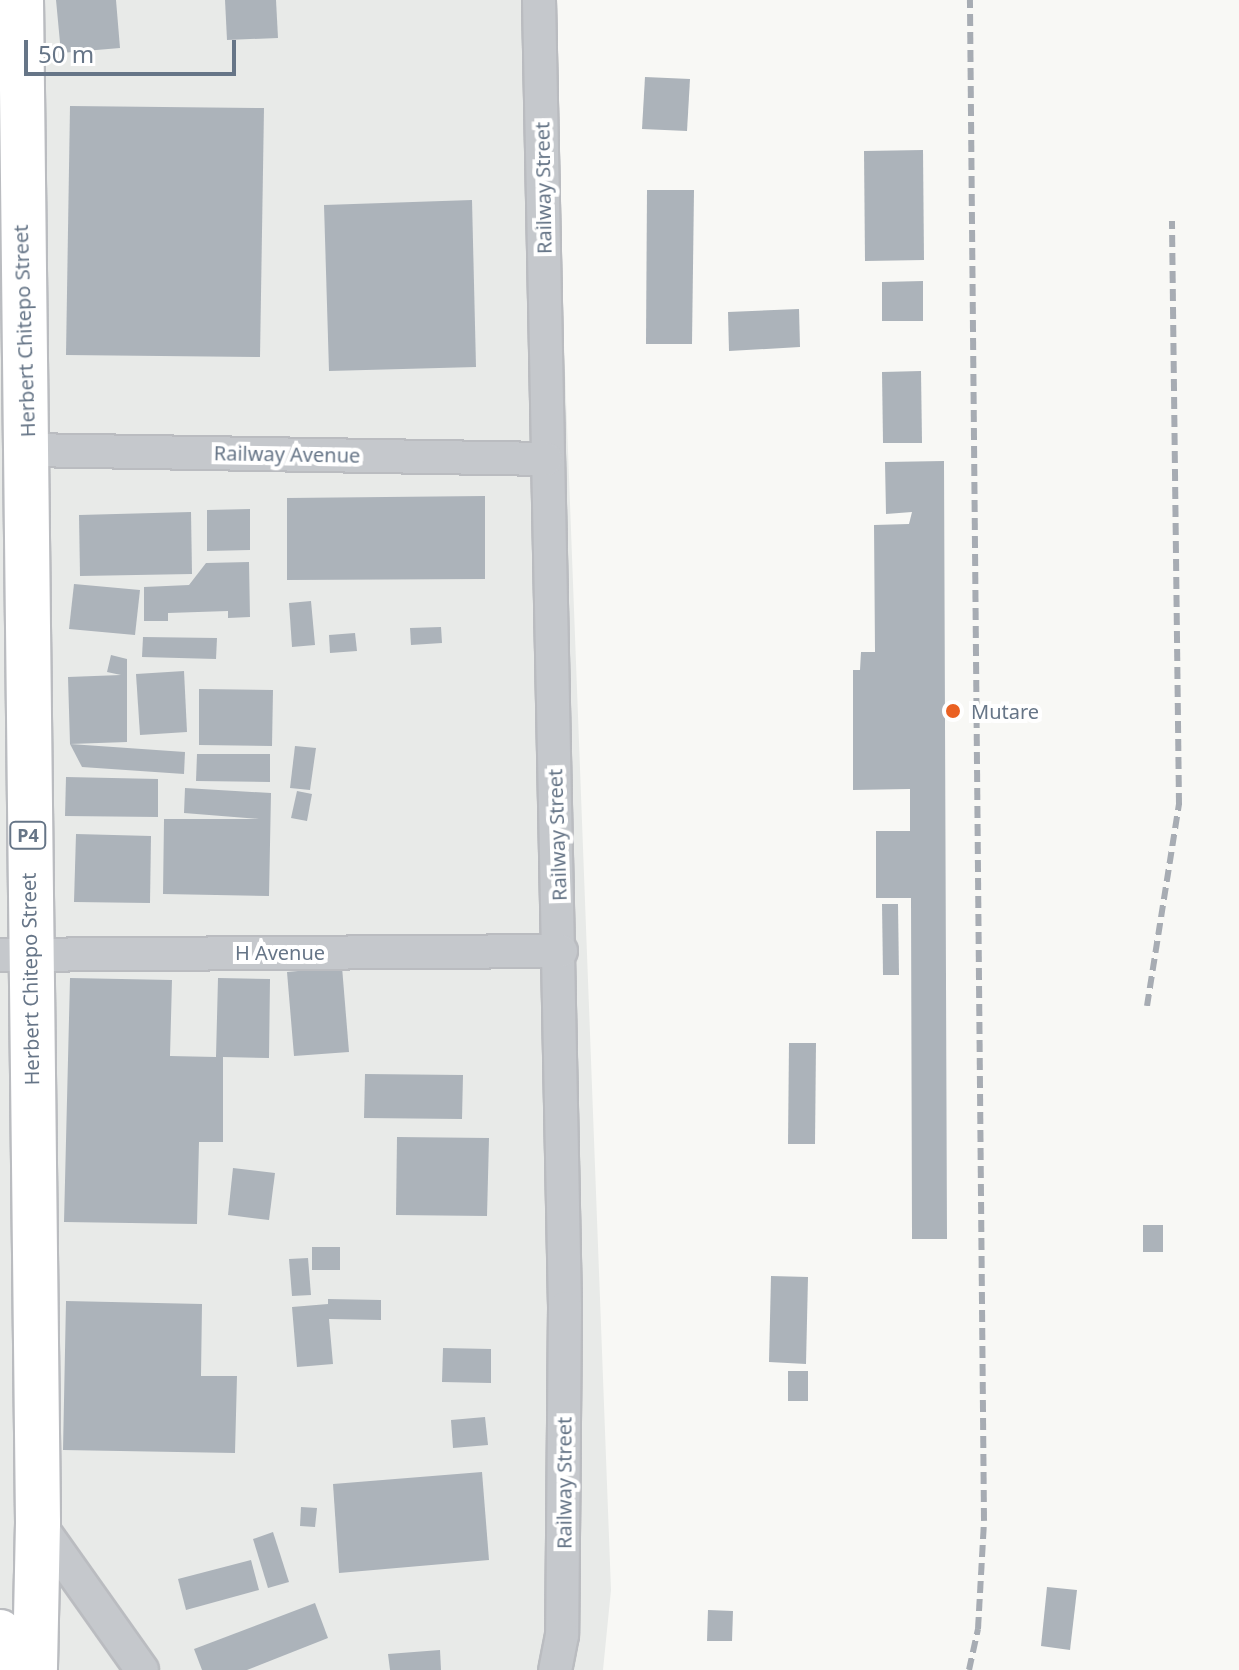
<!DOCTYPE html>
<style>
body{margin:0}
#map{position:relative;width:1239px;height:1670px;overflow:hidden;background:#f8f8f5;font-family:"Noto Sans",sans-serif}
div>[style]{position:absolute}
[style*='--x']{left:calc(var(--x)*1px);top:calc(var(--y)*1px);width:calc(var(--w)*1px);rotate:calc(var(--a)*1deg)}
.built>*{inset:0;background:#e8eae8}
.building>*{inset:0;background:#acb3ba}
.roads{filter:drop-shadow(2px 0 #babcc0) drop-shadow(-2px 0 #babcc0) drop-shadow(0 2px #babcc0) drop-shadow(0 -2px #babcc0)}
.minor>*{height:32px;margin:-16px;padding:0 16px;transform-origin:16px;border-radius:16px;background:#c5c8cc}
.highway>*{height:44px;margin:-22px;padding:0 22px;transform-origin:22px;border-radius:22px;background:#fff}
.rail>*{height:6px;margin-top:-3px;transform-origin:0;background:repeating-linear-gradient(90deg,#a7acb3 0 12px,transparent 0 18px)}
.dots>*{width:22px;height:22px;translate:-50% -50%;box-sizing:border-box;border:4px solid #fff;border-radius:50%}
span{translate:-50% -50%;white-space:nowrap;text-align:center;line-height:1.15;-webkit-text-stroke:8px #fff;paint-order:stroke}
.shield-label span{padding:2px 6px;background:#fff;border:2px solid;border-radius:6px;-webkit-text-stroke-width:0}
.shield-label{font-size:18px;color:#667587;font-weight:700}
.street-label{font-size:20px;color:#667587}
.poi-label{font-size:20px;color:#667587}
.left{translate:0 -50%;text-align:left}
.scale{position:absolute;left:24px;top:40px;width:212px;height:36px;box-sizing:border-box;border:4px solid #667587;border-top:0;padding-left:10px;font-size:24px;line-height:28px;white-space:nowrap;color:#667587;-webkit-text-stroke:6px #fff;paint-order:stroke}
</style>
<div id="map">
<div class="built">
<div style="clip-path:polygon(0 0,551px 0,611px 1590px,603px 1670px,0 1670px)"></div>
</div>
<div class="building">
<div style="clip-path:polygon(56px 0,116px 0,120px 48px,61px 53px)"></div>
<div style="clip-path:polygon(225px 0,276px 0,278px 38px,227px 40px)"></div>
<div style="clip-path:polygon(645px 77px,690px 79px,687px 131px,642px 129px)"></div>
<div style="clip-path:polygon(70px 106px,264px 108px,260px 357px,66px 355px)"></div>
<div style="clip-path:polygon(923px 150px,924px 260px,865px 261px,864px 151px)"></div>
<div style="clip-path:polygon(647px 190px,694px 190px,692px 344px,646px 344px)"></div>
<div style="clip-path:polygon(472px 200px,476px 367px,329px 371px,324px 205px)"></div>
<div style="clip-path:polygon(923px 281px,923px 321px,882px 321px,882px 282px)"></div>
<div style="clip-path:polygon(799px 309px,800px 347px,729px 351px,728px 312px)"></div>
<div style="clip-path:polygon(921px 371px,922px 443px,883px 443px,882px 372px)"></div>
<div style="clip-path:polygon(944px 461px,947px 1239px,912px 1239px,911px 898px,876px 898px,876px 831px,910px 831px,910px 789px,853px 790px,853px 670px,860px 670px,861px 652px,875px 652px,874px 525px,909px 524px,912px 512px,886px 514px,885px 462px)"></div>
<div style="clip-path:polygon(485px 496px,485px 579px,287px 580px,287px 498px)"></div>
<div style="clip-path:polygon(250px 509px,250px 550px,207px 551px,207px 510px)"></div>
<div style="clip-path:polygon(191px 512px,192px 574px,80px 576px,79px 515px)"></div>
<div style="clip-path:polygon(249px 562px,250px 617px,228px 618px,228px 611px,168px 613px,168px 621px,144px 621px,144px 587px,189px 585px,206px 563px)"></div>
<div style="clip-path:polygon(74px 584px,140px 590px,135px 635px,69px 629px)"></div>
<div style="clip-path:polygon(311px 601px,315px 645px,292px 647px,289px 603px)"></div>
<div style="clip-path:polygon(441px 627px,442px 643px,411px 645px,410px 628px)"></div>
<div style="clip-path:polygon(355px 633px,357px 651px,330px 653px,329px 635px)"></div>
<div style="clip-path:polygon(143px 637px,217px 638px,216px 659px,142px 657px)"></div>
<div style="clip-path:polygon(111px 655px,127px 659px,127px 742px,70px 744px,68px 677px,121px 675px,107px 672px)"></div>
<div style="clip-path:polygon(184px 671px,187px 732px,140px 735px,136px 674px)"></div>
<div style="clip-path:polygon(199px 689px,273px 690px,272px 746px,199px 745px)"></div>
<div style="clip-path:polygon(70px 744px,185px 752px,184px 774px,82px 767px)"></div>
<div style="clip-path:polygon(295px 746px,316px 748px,310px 790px,290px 788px)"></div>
<div style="clip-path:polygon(197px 754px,270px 754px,270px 782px,196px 781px)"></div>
<div style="clip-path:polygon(66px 777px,158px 779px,158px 817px,65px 816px)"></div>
<div style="clip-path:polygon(185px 788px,271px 793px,269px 896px,163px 894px,164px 819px,259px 819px,184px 813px)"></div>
<div style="clip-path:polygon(297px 791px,312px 794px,307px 821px,291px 818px)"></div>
<div style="clip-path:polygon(76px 834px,151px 836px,150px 903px,74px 902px)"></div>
<div style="clip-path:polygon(882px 904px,898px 904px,899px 975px,883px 975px)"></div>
<div style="clip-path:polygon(342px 967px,349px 1052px,294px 1056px,287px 972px)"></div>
<div style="clip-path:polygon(70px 978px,172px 980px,170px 1056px,216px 1057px,218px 978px,270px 979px,269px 1058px,223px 1057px,223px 1142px,199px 1142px,197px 1224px,64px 1222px)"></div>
<div style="clip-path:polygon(789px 1043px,816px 1043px,815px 1144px,788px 1144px)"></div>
<div style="clip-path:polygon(365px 1074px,463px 1075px,462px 1119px,364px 1118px)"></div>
<div style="clip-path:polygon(397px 1137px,489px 1138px,487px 1216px,396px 1215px)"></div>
<div style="clip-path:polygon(233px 1168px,275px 1173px,269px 1220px,228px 1215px)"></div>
<div style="clip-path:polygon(1143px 1225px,1163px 1225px,1163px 1252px,1143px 1252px)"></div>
<div style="clip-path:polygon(312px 1247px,340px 1247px,340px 1270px,312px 1270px)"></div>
<div style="clip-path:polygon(308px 1258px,311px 1295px,292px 1296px,289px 1259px)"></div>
<div style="clip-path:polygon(771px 1276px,808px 1277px,806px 1364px,769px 1362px)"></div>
<div style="clip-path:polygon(328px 1299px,381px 1300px,381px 1320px,329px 1319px,333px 1364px,297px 1367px,292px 1307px,328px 1304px)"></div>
<div style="clip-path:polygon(66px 1301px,202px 1304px,201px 1376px,237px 1376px,235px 1453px,63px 1450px)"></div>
<div style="clip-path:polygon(443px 1348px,491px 1349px,491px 1383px,442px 1382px)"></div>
<div style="clip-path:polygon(788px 1371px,808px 1371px,808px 1401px,788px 1401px)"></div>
<div style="clip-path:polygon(485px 1417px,488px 1445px,453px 1448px,451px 1420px)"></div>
<div style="clip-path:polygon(482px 1472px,489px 1560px,339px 1573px,333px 1484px)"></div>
<div style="clip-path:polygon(301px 1507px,317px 1508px,315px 1527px,300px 1526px)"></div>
<div style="clip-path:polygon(273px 1532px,289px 1582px,268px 1588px,253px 1539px)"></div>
<div style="clip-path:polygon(251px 1560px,259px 1590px,186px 1610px,178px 1579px)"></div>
<div style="clip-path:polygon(1047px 1587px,1077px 1590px,1070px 1650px,1041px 1646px)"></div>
<div style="clip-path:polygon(315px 1603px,328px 1638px,247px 1670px,202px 1670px,194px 1649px)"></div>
<div style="clip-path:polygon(708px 1610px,733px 1611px,732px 1641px,707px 1641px)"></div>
<div style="clip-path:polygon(440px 1650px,441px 1670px,390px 1670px,388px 1654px)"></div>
</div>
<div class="roads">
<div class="minor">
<div style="--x:539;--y:0;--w:1308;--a:88.86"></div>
<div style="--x:565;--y:1308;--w:327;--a:90.5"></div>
<div style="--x:562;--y:1635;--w:36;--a:101"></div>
<div style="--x:27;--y:450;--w:519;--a:0.99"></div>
<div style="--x:0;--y:955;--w:561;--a:-0.41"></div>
<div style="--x:38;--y:1523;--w:180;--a:54.7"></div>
</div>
<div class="highway">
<div style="--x:21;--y:0;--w:1523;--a:89.36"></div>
<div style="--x:38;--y:1523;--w:147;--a:91.2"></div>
<div style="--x:0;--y:1632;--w:38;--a:90"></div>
</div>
</div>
<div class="rail">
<div style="--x:1147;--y:1006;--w:204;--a:-81"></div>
<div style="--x:1179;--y:805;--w:584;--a:-90.69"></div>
<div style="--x:969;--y:1670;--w:42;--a:-77.6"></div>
<div style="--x:978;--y:1629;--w:109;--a:-86.8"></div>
<div style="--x:984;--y:1520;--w:1520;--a:-90.53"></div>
</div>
<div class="dots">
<div style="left:953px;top:711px;background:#ea6123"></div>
</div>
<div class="shield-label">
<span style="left:28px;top:835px">P4</span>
</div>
<div class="street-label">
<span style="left:543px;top:188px;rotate:-91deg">Railway Street</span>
<span style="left:24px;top:331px;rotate:-92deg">Herbert Chitepo Street</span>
<span style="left:287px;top:454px;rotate:1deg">Railway Avenue</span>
<span style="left:557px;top:835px;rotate:-92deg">Railway Street</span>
<span style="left:280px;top:952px">H Avenue</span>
<span style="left:30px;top:979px;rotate:-91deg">Herbert Chitepo Street</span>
<span style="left:564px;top:1483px;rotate:-90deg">Railway Street</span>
</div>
<div class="poi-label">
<span class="left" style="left:971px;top:711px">Mutare</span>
</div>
<div class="scale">50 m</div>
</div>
